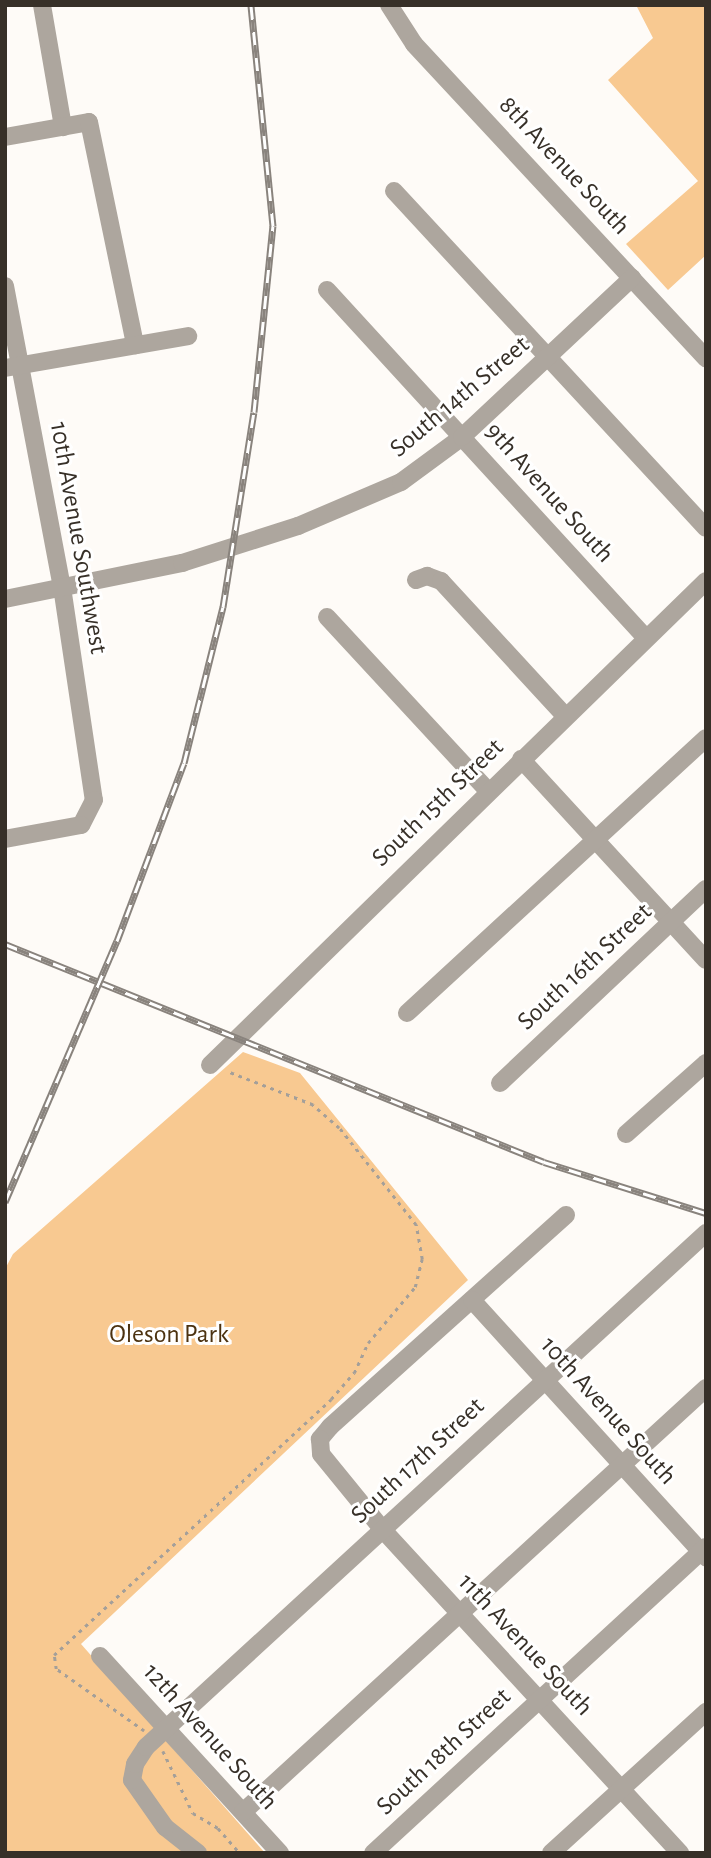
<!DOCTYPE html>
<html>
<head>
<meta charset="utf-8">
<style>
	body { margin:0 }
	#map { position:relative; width:711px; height:1858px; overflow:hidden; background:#fefbf7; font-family:"Alegreya Sans",sans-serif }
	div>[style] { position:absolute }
	.green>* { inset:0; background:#f8c991 }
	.path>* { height:2.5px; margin-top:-1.25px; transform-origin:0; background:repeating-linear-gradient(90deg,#a49f99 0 3.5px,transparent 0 8.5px) }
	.minor>* { height:18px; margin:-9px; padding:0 9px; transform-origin:9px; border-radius:9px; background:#ada69e }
	.rail>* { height:7px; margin-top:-3.5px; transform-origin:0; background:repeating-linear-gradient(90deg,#fff 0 13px,#89837d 0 26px); box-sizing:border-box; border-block:2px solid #89837d }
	span { translate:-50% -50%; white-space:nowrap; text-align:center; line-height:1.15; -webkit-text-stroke:6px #fff; paint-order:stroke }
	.street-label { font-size:26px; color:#373028 }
	.park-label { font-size:26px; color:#4c3210 }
	.frame { position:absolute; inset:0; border:7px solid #373028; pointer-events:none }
</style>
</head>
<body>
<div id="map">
	<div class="green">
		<i style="clip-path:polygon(636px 5px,706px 5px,706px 255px,668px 290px,626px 244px,698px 181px,608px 80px,653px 38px)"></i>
		<i style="clip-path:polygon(243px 1052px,300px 1073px,468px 1280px,81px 1644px,265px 1853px,5px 1853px,5px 1269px,13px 1254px)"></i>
	</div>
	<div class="path">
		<i style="left:144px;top:1731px;width:108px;rotate:-144.8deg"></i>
		<i style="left:56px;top:1669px;width:14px;rotate:-98deg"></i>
		<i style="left:54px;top:1655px;width:377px;rotate:-42.7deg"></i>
		<i style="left:331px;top:1399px;width:35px;rotate:-49deg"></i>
		<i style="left:354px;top:1373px;width:33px;rotate:-65deg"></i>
		<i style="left:368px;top:1343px;width:73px;rotate:-50deg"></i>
		<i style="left:415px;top:1287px;width:29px;rotate:-76deg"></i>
		<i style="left:422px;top:1259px;width:35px;rotate:-100deg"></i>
		<i style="left:416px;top:1225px;width:124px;rotate:-128.4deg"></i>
		<i style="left:339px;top:1128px;width:35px;rotate:-139deg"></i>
		<i style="left:313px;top:1105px;width:93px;rotate:-158.7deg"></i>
		<i style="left:163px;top:1751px;width:69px;rotate:64.2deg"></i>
		<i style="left:193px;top:1813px;width:29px;rotate:31deg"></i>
		<i style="left:218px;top:1828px;width:33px;rotate:49deg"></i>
	</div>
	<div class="minor">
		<i style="left:42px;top:5px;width:124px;rotate:80.2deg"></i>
		<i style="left:389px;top:5px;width:46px;rotate:57.3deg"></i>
		<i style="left:414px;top:44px;width:429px;rotate:47.1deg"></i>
		<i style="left:5px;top:137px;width:85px;rotate:-10.1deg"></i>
		<i style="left:89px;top:122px;width:228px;rotate:78.3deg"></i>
		<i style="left:394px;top:191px;width:459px;rotate:47.2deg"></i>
		<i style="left:5px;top:286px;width:306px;rotate:79.3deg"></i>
		<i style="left:62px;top:587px;width:215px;rotate:81.5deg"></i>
		<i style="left:94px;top:800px;width:28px;rotate:117deg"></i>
		<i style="left:81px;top:825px;width:77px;rotate:169.6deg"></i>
		<i style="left:327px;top:290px;width:472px;rotate:47.5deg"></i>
		<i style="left:5px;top:368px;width:186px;rotate:-9.9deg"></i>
		<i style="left:416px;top:580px;width:12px;rotate:-20deg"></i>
		<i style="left:427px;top:576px;width:15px;rotate:20deg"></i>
		<i style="left:441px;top:581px;width:183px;rotate:47.4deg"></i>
		<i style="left:5px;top:599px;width:181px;rotate:-11.5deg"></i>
		<i style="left:182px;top:563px;width:122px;rotate:-17.7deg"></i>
		<i style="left:298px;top:526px;width:112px;rotate:-23.1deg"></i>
		<i style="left:401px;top:482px;width:76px;rotate:-36.4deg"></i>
		<i style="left:462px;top:437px;width:233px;rotate:-43.1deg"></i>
		<i style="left:327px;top:617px;width:237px;rotate:47.2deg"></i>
		<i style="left:521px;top:759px;width:273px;rotate:47.4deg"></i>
		<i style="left:407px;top:1013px;width:406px;rotate:-42.6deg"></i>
		<i style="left:210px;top:1065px;width:693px;rotate:-44.3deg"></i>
		<i style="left:500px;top:1083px;width:283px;rotate:-43.3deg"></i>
		<i style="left:626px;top:1134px;width:107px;rotate:-41.6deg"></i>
		<i style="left:566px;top:1215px;width:317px;rotate:138.1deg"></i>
		<i style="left:330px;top:1427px;width:16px;rotate:130deg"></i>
		<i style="left:320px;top:1439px;width:15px;rotate:86deg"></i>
		<i style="left:321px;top:1454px;width:98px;rotate:50.8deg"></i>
		<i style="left:383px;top:1530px;width:439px;rotate:47.4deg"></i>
		<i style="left:472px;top:1300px;width:348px;rotate:47.7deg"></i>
		<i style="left:100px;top:1656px;width:267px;rotate:47.6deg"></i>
		<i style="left:243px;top:1812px;width:628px;rotate:-42.48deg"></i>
		<i style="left:198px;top:1853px;width:42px;rotate:-141.8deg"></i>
		<i style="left:165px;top:1827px;width:57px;rotate:-125.1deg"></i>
		<i style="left:132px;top:1780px;width:16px;rotate:-79deg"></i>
		<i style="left:135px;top:1764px;width:20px;rotate:-57deg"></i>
		<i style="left:146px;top:1747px;width:760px;rotate:-42.55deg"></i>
		<i style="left:373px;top:1853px;width:452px;rotate:-42.6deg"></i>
		<i style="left:551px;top:1853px;width:210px;rotate:-42.3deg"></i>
	</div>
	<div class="rail">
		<i style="left:5px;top:944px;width:581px;rotate:22.02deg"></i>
		<i style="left:544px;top:1162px;width:170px;rotate:17.5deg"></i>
		<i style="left:5px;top:1202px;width:284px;rotate:-66.8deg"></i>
		<i style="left:117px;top:941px;width:190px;rotate:-69.4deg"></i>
		<i style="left:184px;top:763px;width:161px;rotate:-76deg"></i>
		<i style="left:223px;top:607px;width:197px;rotate:-81deg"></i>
		<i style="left:254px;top:412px;width:187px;rotate:-84.2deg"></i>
		<i style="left:273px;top:226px;width:222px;rotate:-95.7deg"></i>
	</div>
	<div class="street-label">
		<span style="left:564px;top:166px;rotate:47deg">8th Avenue South</span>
		<span style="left:460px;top:397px;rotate:-40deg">South 14th Street</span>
		<span style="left:549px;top:493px;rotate:48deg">9th Avenue South</span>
		<span style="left:78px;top:538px;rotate:80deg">10th Avenue Southwest</span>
		<span style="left:438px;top:803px;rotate:-44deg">South 15th Street</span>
		<span style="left:585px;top:967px;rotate:-43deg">South 16th Street</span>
		<span style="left:608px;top:1411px;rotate:48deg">10th Avenue South</span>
		<span style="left:418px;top:1461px;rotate:-43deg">South 17th Street</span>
		<span style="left:525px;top:1645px;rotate:47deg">11th Avenue South</span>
		<span style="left:210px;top:1737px;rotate:48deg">12th Avenue South</span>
		<span style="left:444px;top:1752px;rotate:-43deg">South 18th Street</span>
	</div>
	<div class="park-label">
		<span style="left:169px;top:1335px">Oleson Park</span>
	</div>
	<div class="frame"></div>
</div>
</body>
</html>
